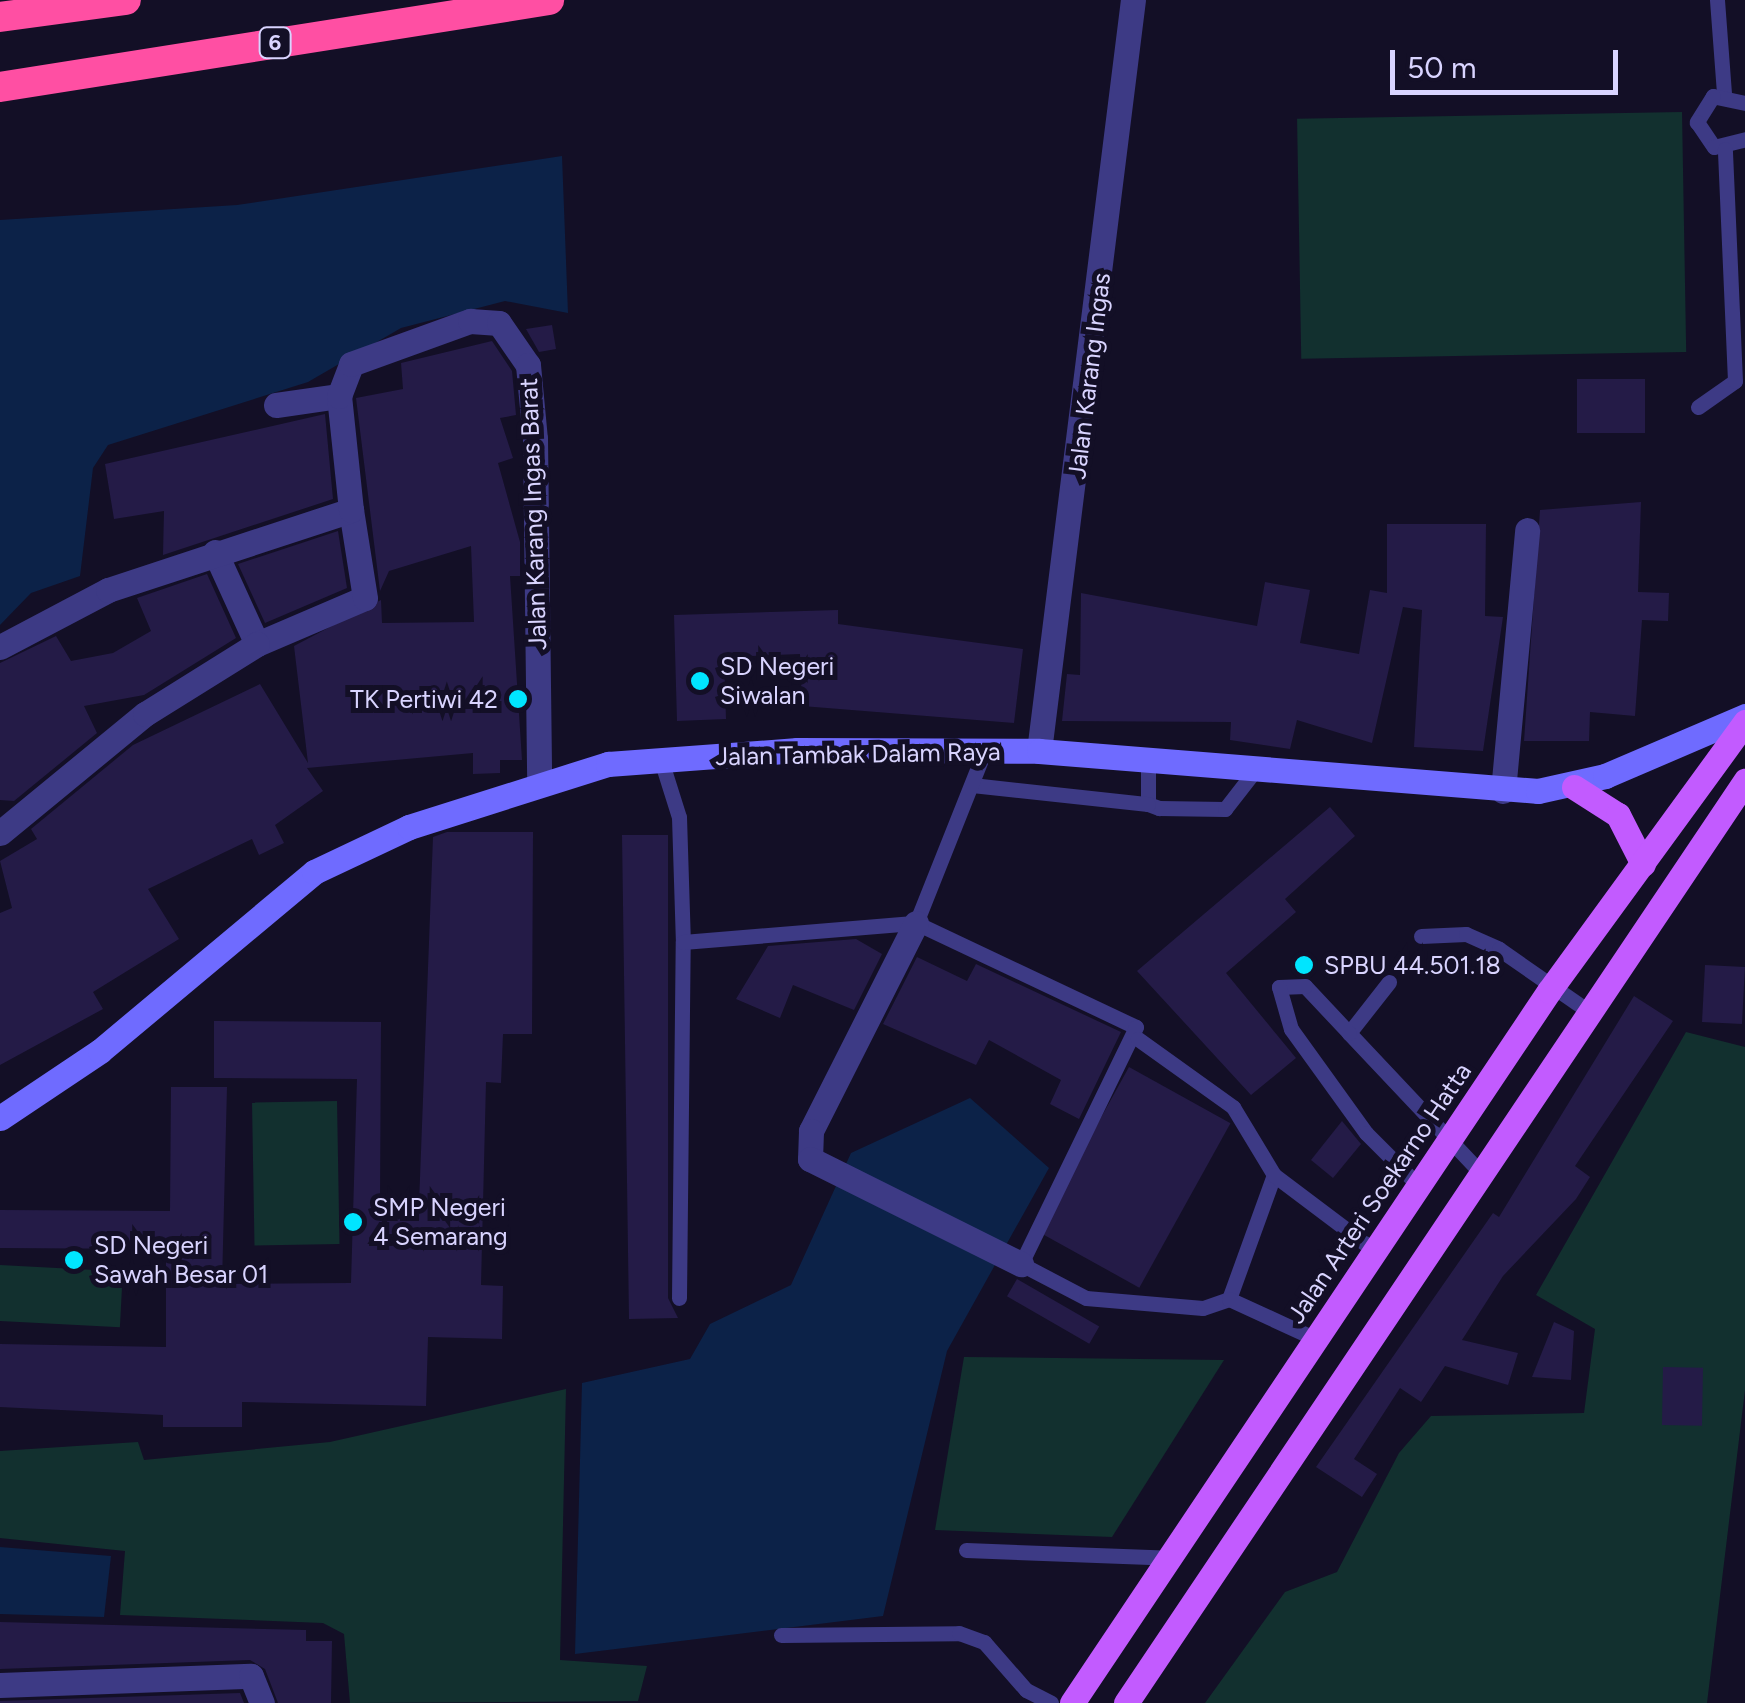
<!DOCTYPE html>
<html>
<head>
<meta charset="utf-8">
<style>
	body { margin:0 }
	#map { position:relative; width:1745px; height:1703px; overflow:hidden; background:#130f26; font-family:Figtree,sans-serif }
	div>[style] { position:absolute }
	.green>* { inset:0; background:#12302f; transform-origin:0 0 }
	.water>* { inset:0; background:#0c2248 }
	.building>* { inset:0; background:#241b47; transform-origin:0 0 }
	.lane>* { height:15px; margin:-7.5px; padding:0 7.5px; transform-origin:7.5px; border-radius:7.5px; background:#3d3a85 }
	.street>* { height:25px; margin:-12.5px; padding:0 12.5px; transform-origin:12.5px; border-radius:12.5px; background:#3d3a85 }
	.secondary>* { height:25px; margin:-12.5px; padding:0 12.5px; transform-origin:12.5px; border-radius:12.5px; background:#6f6bff }
	.primary>* { height:25px; margin:-12.5px; padding:0 12.5px; transform-origin:12.5px; border-radius:12.5px; background:#c25bff }
	.highway>* { height:30px; margin:-15px; padding:0 15px; transform-origin:15px; border-radius:15px; background:#ff4fa3 }
	.dots>* { width:28px; height:28px; translate:-50% -50%; box-sizing:border-box; border:5px solid #130f26; border-radius:50% }
	span { translate:-50% -50%; white-space:nowrap; text-align:center; line-height:1.15; -webkit-text-stroke:10px #130f26; paint-order:stroke }
	.shield-label span { padding:2px 8px; background:#130f26; border:2px solid; border-radius:8px; -webkit-text-stroke-width:0 }
	.shield-label { font-size:22px; color:#d9d4ff; font-weight:700 }
	.street-label { font-size:25px; color:#d9d4ff }
	.poi-label { font-size:25px; color:#d9d4ff }
	.left { translate:0 -50%; text-align:left }
	.right { translate:-100% -50%; text-align:right }
	.scale { position:absolute; left:1390px; top:50px; width:228px; height:45px; box-sizing:border-box; border:5px solid #d9d4ff; border-top:0; padding-left:12px; font-size:30px; line-height:35px; white-space:nowrap; color:#d9d4ff; -webkit-text-stroke:8px #130f26; paint-order:stroke }
</style>
</head>
<body>
<div id="map">
	<div class="green">
		<i style="left:1682px;top:112px;width:240px;height:385px;rotate:89deg"></i>
		<i style="clip-path:polygon(1686px 1032px,1745px 1047px,1745px 1390px,1707px 1703px,1205px 1703px,1285px 1592px,1337px 1572px,1399px 1453px,1431px 1416px,1584px 1413px,1595px 1329px,1536px 1295px)"></i>
		<i style="left:337px;top:1101px;width:143px;height:85px;rotate:89deg"></i>
		<i style="left:0;top:1265px;width:123px;height:56px;rotate:3deg"></i>
		<i style="clip-path:polygon(964px 1357px,1224px 1360px,1112px 1537px,935px 1530px)"></i>
		<i style="clip-path:polygon(566px 1389px,560px 1660px,647px 1666px,638px 1701px,350px 1703px,344px 1634px,323px 1623px,120px 1615px,125px 1551px,0 1538px,0 1451px,138px 1442px,144px 1460px,330px 1442px)"></i>
	</div>
	<div class="water">
		<i style="clip-path:polygon(562px 156px,568px 313px,505px 301px,401px 328px,308px 382px,108px 445px,93px 468px,80px 576px,31px 593px,0 625px,0 220px,237px 205px)"></i>
		<i style="clip-path:polygon(970px 1098px,1049px 1168px,947px 1351px,883px 1616px,575px 1654px,582px 1383px,690px 1359px,710px 1324px,791px 1285px,851px 1153px)"></i>
		<i style="clip-path:polygon(0 1547px,111px 1556px,104px 1617px,0 1614px)"></i>
	</div>
	<div class="building">
		<i style="clip-path:polygon(552px 325px,556px 349px,539px 352px,526px 329px)"></i>
		<i style="clip-path:polygon(492px 341px,512px 371px,516px 415px,500px 418px,513px 458px,498px 463px,520px 542px,520px 576px,510px 576px,522px 760px,500px 760px,500px 773px,473px 774px,473px 753px,307px 768px,323px 791px,275px 825px,284px 843px,259px 855px,252px 839px,148px 889px,179px 939px,93px 992px,103px 1009px,0 1065px,0 913px,12px 908px,0 861px,37px 839px,31px 829px,133px 745px,260px 684px,308px 763px,294px 646px,381px 600px,382px 623px,474px 622px,471px 546px,389px 571px,380px 591px,356px 398px,403px 389px,401px 363px)"></i>
		<i style="left:1577px;top:379px;width:68px;height:54px"></i>
		<i style="clip-path:polygon(325px 414px,333px 499px,163px 555px,164px 511px,114px 519px,105px 464px)"></i>
		<i style="clip-path:polygon(1641px 502px,1638px 592px,1669px 593px,1668px 621px,1642px 620px,1635px 716px,1590px 712px,1589px 741px,1524px 741px,1540px 510px)"></i>
		<i style="clip-path:polygon(1387px 524px,1486px 524px,1485px 616px,1503px 617px,1483px 751px,1414px 747px,1422px 610px,1403px 607px,1372px 743px,1297px 720px,1290px 749px,1230px 740px,1231px 722px,1062px 721px,1067px 674px,1080px 675px,1081px 593px,1257px 626px,1265px 582px,1310px 590px,1300px 643px,1359px 654px,1370px 590px,1387px 593px)"></i>
		<i style="clip-path:polygon(338px 531px,347px 588px,265px 623px,238px 564px)"></i>
		<i style="clip-path:polygon(207px 574px,236px 638px,144px 695px,84px 706px,97px 733px,14px 801px,0 800px,0 663px,56px 636px,71px 661px,113px 653px,151px 631px,137px 598px)"></i>
		<i style="clip-path:polygon(838px 610px,838px 624px,1023px 649px,1014px 723px,802px 706px,800px 654px,724px 657px,726px 719px,677px 721px,674px 615px)"></i>
		<i style="clip-path:polygon(1330px 807px,1355px 836px,1285px 899px,1296px 912px,1226px 973px,1296px 1058px,1251px 1095px,1137px 971px)"></i>
		<i style="clip-path:polygon(447px 832px,533px 832px,532px 1034px,503px 1034px,501px 1083px,486px 1082px,481px 1285px,503px 1286px,502px 1339px,428px 1337px,426px 1406px,242px 1402px,242px 1427px,163px 1427px,163px 1415px,0 1407px,0 1344px,166px 1347px,166px 1249px,0 1248px,0 1210px,170px 1211px,171px 1087px,227px 1087px,222px 1284px,351px 1283px,357px 1079px,214px 1078px,214px 1021px,381px 1022px,380px 1203px,419px 1204px,433px 837px)"></i>
		<i style="clip-path:polygon(622px 835px,668px 835px,668px 1298px,678px 1318px,629px 1319px)"></i>
		<i style="clip-path:polygon(856px 939px,882px 954px,854px 1010px,793px 985px,780px 1018px,736px 999px,768px 946px)"></i>
		<i style="clip-path:polygon(917px 957px,967px 981px,976px 964px,1121px 1032px,1079px 1119px,1050px 1104px,1061px 1080px,989px 1040px,976px 1065px,883px 1024px)"></i>
		<i style="left:1705px;top:965px;width:40px;height:57px;rotate:3deg"></i>
		<i style="clip-path:polygon(1634px 996px,1673px 1021px,1575px 1166px,1590px 1177px,1576px 1199px,1503px 1276px,1462px 1340px,1518px 1353px,1508px 1385px,1445px 1366px,1421px 1402px,1400px 1388px,1354px 1459px,1377px 1474px,1362px 1497px,1316px 1467px,1493px 1213px,1499px 1217px)"></i>
		<i style="left:1129px;top:1067px;width:116px;height:188px;rotate:29deg"></i>
		<i style="clip-path:polygon(1342px 1121px,1361px 1144px,1333px 1178px,1311px 1160px)"></i>
		<i style="left:1017px;top:1279px;width:95px;height:20px;rotate:30deg"></i>
		<i style="clip-path:polygon(1554px 1322px,1574px 1331px,1571px 1380px,1532px 1377px)"></i>
		<i style="left:1663px;top:1367px;width:40px;height:58px;rotate:1deg"></i>
		<i style="clip-path:polygon(0 1622px,306px 1630px,306px 1641px,332px 1641px,331px 1703px,278px 1703px,265px 1669px,250px 1660px,0 1669px)"></i>
		<i style="clip-path:polygon(240px 1693px,244px 1703px,0 1703px,0 1701px)"></i>
	</div>
	<div class="lane">
		<i style="left:1717px;top:0;width:94px;rotate:85.7deg"></i>
		<i style="left:1745px;top:103px;width:33px;rotate:-168deg"></i>
		<i style="left:1713px;top:96px;width:31px;rotate:122deg"></i>
		<i style="left:1697px;top:122px;width:30px;rotate:56deg"></i>
		<i style="left:1714px;top:147px;width:32px;rotate:-14deg"></i>
		<i style="left:1698px;top:407px;width:45px;rotate:-35.1deg"></i>
		<i style="left:1735px;top:381px;width:232px;rotate:-92.5deg"></i>
		<i style="left:661px;top:760px;width:60px;rotate:72.5deg"></i>
		<i style="left:679px;top:817px;width:125px;rotate:88.2deg"></i>
		<i style="left:1148px;top:763px;width:41px;rotate:90deg"></i>
		<i style="left:1148px;top:804px;width:12px;rotate:20deg"></i>
		<i style="left:1159px;top:808px;width:66px;rotate:0.9deg"></i>
		<i style="left:1225px;top:809px;width:46px;rotate:-52.1deg"></i>
		<i style="left:972px;top:785px;width:177px;rotate:6.2deg"></i>
		<i style="left:916px;top:923px;width:243px;rotate:25.3deg"></i>
		<i style="left:1136px;top:1027px;width:263px;rotate:115.9deg"></i>
		<i style="left:1021px;top:1264px;width:73px;rotate:27.6deg"></i>
		<i style="left:1086px;top:1298px;width:117px;rotate:4.9deg"></i>
		<i style="left:1203px;top:1308px;width:28px;rotate:-19deg"></i>
		<i style="left:1229px;top:1299px;width:132px;rotate:-70.1deg"></i>
		<i style="left:1274px;top:1175px;width:79px;rotate:-121.1deg"></i>
		<i style="left:1233px;top:1107px;width:117px;rotate:-144.4deg"></i>
		<i style="left:1421px;top:936px;width:45px;rotate:-2.5deg"></i>
		<i style="left:1466px;top:934px;width:36px;rotate:24deg"></i>
		<i style="left:1499px;top:949px;width:112px;rotate:34.8deg"></i>
		<i style="left:1389px;top:982px;width:65px;rotate:128.1deg"></i>
		<i style="left:1349px;top:1033px;width:194px;rotate:46.7deg"></i>
		<i style="left:1349px;top:1033px;width:64px;rotate:-133.1deg"></i>
		<i style="left:1305px;top:986px;width:26px;rotate:178deg"></i>
		<i style="left:1279px;top:987px;width:44px;rotate:74.1deg"></i>
		<i style="left:1291px;top:1029px;width:128px;rotate:54.2deg"></i>
		<i style="left:1366px;top:1133px;width:76px;rotate:45deg"></i>
		<i style="left:1274px;top:1175px;width:128px;rotate:37deg"></i>
		<i style="left:679px;top:1298px;width:356px;rotate:-89.4deg"></i>
		<i style="left:683px;top:942px;width:234px;rotate:-4.7deg"></i>
		<i style="left:916px;top:923px;width:186px;rotate:-68.3deg"></i>
		<i style="left:1229px;top:1299px;width:98px;rotate:24.7deg"></i>
		<i style="left:966px;top:1550px;width:204px;rotate:2.2deg"></i>
		<i style="left:781px;top:1635px;width:178px;rotate:-0.6deg"></i>
		<i style="left:959px;top:1633px;width:27px;rotate:20deg"></i>
		<i style="left:984px;top:1642px;width:64px;rotate:48.8deg"></i>
		<i style="left:1026px;top:1690px;width:28px;rotate:27deg"></i>
	</div>
	<div class="street">
		<i style="left:276px;top:405px;width:64px;rotate:-8.1deg"></i>
		<i style="left:215px;top:552px;width:101px;rotate:65.5deg"></i>
		<i style="left:257px;top:644px;width:117px;rotate:-23.1deg"></i>
		<i style="left:365px;top:598px;width:89px;rotate:-99deg"></i>
		<i style="left:0;top:647px;width:122px;rotate:-27.8deg"></i>
		<i style="left:108px;top:590px;width:256px;rotate:-18.2deg"></i>
		<i style="left:351px;top:510px;width:115px;rotate:-96deg"></i>
		<i style="left:339px;top:396px;width:34px;rotate:-69deg"></i>
		<i style="left:351px;top:364px;width:127px;rotate:-19.9deg"></i>
		<i style="left:470px;top:321px;width:29px;rotate:4deg"></i>
		<i style="left:499px;top:323px;width:51px;rotate:55.4deg"></i>
		<i style="left:528px;top:365px;width:74px;rotate:84.6deg"></i>
		<i style="left:535px;top:439px;width:344px;rotate:89.3deg"></i>
		<i style="left:1039px;top:751px;width:757px;rotate:-82.87deg"></i>
		<i style="left:1503px;top:791px;width:262px;rotate:-84.7deg"></i>
		<i style="left:0;top:833px;width:188px;rotate:-39.4deg"></i>
		<i style="left:145px;top:714px;width:132px;rotate:-32deg"></i>
		<i style="left:916px;top:923px;width:233px;rotate:116.8deg"></i>
		<i style="left:811px;top:1131px;width:28px;rotate:92deg"></i>
		<i style="left:810px;top:1159px;width:236px;rotate:26.5deg"></i>
		<i style="left:0;top:1685px;width:251px;rotate:-2.1deg"></i>
		<i style="left:251px;top:1676px;width:29px;rotate:68deg"></i>
	</div>
	<div class="secondary">
		<i style="left:0;top:1118px;width:120px;rotate:-33.8deg"></i>
		<i style="left:100px;top:1051px;width:279px;rotate:-39.9deg"></i>
		<i style="left:314px;top:872px;width:105px;rotate:-25.3deg"></i>
		<i style="left:409px;top:827px;width:209px;rotate:-17.6deg"></i>
		<i style="left:608px;top:764px;width:190px;rotate:-4.2deg"></i>
		<i style="left:797px;top:750px;width:242px;rotate:0.2deg"></i>
		<i style="left:1039px;top:751px;width:501px;rotate:4.58deg"></i>
		<i style="left:1538px;top:791px;width:69px;rotate:-12.6deg"></i>
		<i style="left:1605px;top:776px;width:152px;rotate:-23.2deg"></i>
	</div>
	<div class="primary">
		<i style="left:1574px;top:787px;width:52px;rotate:32.5deg"></i>
		<i style="left:1618px;top:815px;width:55px;rotate:63deg"></i>
		<i style="left:1072px;top:1703px;width:857px;rotate:-56.18deg"></i>
		<i style="left:1549px;top:991px;width:333px;rotate:-53.9deg"></i>
		<i style="left:1126px;top:1703px;width:1111px;rotate:-56.12deg"></i>
	</div>
	<div class="highway">
		<i style="left:0;top:17px;width:127px;rotate:-7.7deg"></i>
		<i style="left:0;top:87px;width:556px;rotate:-9deg"></i>
	</div>
	<div class="dots">
		<i style="left:700px;top:681px;background:#00e5ff"></i>
		<i style="left:518px;top:699px;background:#00e5ff"></i>
		<i style="left:1304px;top:965px;background:#00e5ff"></i>
		<i style="left:353px;top:1222px;background:#00e5ff"></i>
		<i style="left:74px;top:1260px;background:#00e5ff"></i>
	</div>
	<div class="shield-label">
		<span style="left:275px;top:43px">6</span>
	</div>
	<div class="street-label">
		<span style="left:1089px;top:376px;rotate:-83deg">Jalan Karang Ingas</span>
		<span style="left:533px;top:514px;rotate:-92deg">Jalan Karang Ingas Barat</span>
		<span style="left:858px;top:754px;rotate:-1deg">Jalan Tambak Dalam Raya</span>
		<span style="left:1379px;top:1193px;rotate:-56deg">Jalan Arteri Soekarno Hatta</span>
	</div>
	<div class="poi-label">
		<span class="left" style="left:720px;top:681px">SD Negeri<br>Siwalan</span>
		<span class="right" style="left:498px;top:699px">TK Pertiwi 42</span>
		<span class="left" style="left:1324px;top:965px">SPBU 44.501.18</span>
		<span class="left" style="left:373px;top:1222px">SMP Negeri<br>4 Semarang</span>
		<span class="left" style="left:94px;top:1260px">SD Negeri<br>Sawah Besar 01</span>
	</div>
	<div class="scale">50 m</div>
</div>
</body>
</html>
